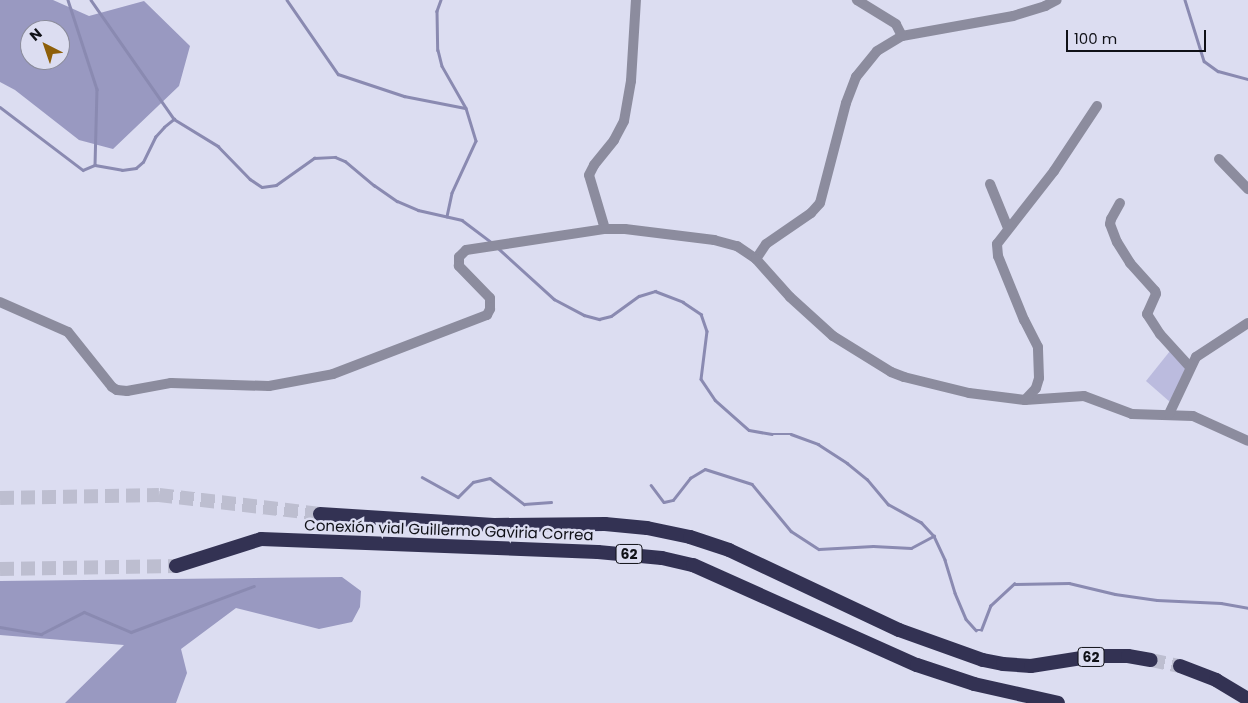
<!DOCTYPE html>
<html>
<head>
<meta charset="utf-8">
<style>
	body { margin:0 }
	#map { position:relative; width:1248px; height:703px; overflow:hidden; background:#dcddf1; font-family:Poppins,sans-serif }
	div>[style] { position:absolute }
	.green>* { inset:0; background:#bbbbde }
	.forest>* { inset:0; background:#9999c1 }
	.stream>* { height:2.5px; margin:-1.25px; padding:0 1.25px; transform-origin:1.25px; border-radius:1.25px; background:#8a8ab1 }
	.highway-tunnel>* { height:14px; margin-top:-7px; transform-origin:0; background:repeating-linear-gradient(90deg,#bdbed0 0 14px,transparent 0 21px) }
	.minor>* { height:10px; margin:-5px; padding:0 5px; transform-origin:5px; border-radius:5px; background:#8c8c9e }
	.highway>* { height:14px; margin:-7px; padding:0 7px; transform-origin:7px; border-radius:7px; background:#333253 }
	span { translate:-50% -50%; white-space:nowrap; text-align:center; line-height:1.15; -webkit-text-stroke:5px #dcddf1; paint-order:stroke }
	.shield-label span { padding:1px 4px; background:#dcddf1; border:1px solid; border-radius:4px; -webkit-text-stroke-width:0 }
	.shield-label { font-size:14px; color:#101117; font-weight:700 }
	.street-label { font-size:15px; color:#101117 }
	.north { position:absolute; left:20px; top:20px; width:50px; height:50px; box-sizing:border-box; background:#dcddf1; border:1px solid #8a8b9a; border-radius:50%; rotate:319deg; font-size:14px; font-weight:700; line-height:20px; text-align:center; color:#101117 }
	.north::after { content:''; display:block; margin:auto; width:18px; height:22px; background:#8e5f09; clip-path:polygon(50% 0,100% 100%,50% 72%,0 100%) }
	.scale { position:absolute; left:1066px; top:30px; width:140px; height:22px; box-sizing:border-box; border:2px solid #101117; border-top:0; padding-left:6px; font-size:15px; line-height:18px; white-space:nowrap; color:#101117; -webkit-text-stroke:4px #dcddf1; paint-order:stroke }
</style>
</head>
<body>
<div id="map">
	<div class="green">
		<i style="clip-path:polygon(1170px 351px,1187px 366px,1170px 402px,1146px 381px)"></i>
	</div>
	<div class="forest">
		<i style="clip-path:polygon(evenodd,0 0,53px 0,89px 16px,144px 1px,190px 46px,179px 86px,113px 149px,79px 140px,15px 90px,0 82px,0 0,30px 30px,60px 30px,60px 60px,30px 60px,30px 30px)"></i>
		<i style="clip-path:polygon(342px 577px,361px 591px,360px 607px,352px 622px,319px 629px,236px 608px,181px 649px,187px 673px,176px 703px,65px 703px,124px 645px,0 635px,0 581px)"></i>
	</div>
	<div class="stream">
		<i style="left:68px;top:0;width:94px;rotate:72deg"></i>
		<i style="left:97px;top:89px;width:76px;rotate:91.5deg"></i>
		<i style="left:91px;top:0;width:145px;rotate:55.1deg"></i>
		<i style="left:287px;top:0;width:90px;rotate:55.4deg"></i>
		<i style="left:338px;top:74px;width:70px;rotate:18.4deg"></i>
		<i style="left:404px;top:96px;width:62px;rotate:11.1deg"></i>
		<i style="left:441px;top:0;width:12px;rotate:110deg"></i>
		<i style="left:437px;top:11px;width:39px;rotate:89deg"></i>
		<i style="left:438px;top:50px;width:16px;rotate:76deg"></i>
		<i style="left:442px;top:66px;width:48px;rotate:60.3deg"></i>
		<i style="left:466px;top:108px;width:34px;rotate:73deg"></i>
		<i style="left:476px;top:141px;width:57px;rotate:114.8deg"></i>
		<i style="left:452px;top:193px;width:24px;rotate:102deg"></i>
		<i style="left:1185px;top:0;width:64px;rotate:72.7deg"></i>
		<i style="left:1204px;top:61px;width:17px;rotate:36deg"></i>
		<i style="left:1218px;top:71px;width:31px;rotate:15deg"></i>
		<i style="left:0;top:107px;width:104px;rotate:37.2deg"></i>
		<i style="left:83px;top:170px;width:13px;rotate:-23deg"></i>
		<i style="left:95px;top:165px;width:27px;rotate:10deg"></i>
		<i style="left:122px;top:170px;width:14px;rotate:-8deg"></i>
		<i style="left:136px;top:168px;width:9px;rotate:-41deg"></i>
		<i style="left:143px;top:162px;width:28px;rotate:-64deg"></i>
		<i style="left:155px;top:137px;width:13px;rotate:-48deg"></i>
		<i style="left:164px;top:127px;width:13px;rotate:-39deg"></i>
		<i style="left:174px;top:119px;width:52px;rotate:31.5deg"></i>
		<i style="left:218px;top:146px;width:46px;rotate:45.9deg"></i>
		<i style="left:250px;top:179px;width:14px;rotate:34deg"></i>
		<i style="left:262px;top:187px;width:14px;rotate:-8deg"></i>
		<i style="left:276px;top:185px;width:47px;rotate:-35.4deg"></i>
		<i style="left:314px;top:158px;width:21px;rotate:-3deg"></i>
		<i style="left:335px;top:157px;width:11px;rotate:22deg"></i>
		<i style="left:345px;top:161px;width:38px;rotate:40deg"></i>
		<i style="left:374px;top:185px;width:28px;rotate:35deg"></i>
		<i style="left:397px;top:201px;width:23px;rotate:23deg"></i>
		<i style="left:418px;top:210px;width:45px;rotate:12.8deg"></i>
		<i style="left:462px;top:220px;width:38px;rotate:37deg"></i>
		<i style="left:498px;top:248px;width:76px;rotate:42.3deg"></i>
		<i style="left:554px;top:299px;width:34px;rotate:28deg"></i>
		<i style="left:584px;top:315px;width:16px;rotate:15deg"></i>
		<i style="left:599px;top:319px;width:12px;rotate:-14deg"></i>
		<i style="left:611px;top:316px;width:34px;rotate:-36deg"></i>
		<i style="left:639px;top:296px;width:17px;rotate:-17deg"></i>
		<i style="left:655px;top:291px;width:30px;rotate:21deg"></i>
		<i style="left:683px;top:302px;width:22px;rotate:34deg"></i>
		<i style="left:701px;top:314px;width:18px;rotate:71deg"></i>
		<i style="left:707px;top:331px;width:48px;rotate:97.1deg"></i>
		<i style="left:701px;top:379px;width:25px;rotate:56deg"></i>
		<i style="left:715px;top:400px;width:45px;rotate:41.4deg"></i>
		<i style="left:749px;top:430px;width:23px;rotate:10deg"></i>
		<i style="left:772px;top:434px;width:19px"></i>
		<i style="left:791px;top:434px;width:29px;rotate:20deg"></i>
		<i style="left:818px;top:444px;width:35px;rotate:33deg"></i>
		<i style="left:847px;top:463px;width:26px;rotate:39deg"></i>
		<i style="left:867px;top:479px;width:33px;rotate:50deg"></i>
		<i style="left:888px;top:504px;width:38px;rotate:29deg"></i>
		<i style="left:921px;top:522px;width:19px;rotate:47deg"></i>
		<i style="left:934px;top:536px;width:26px;rotate:65deg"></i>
		<i style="left:945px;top:560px;width:34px;rotate:73deg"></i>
		<i style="left:955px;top:593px;width:28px;rotate:67deg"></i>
		<i style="left:966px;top:619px;width:15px;rotate:48deg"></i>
		<i style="left:976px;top:630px;width:5px"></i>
		<i style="left:981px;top:630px;width:26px;rotate:-69deg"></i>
		<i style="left:990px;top:606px;width:33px;rotate:-43deg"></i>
		<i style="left:1014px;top:584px;width:55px;rotate:-1deg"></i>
		<i style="left:1069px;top:583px;width:47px;rotate:13.4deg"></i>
		<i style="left:1115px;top:594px;width:42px;rotate:8.1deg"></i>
		<i style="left:1157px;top:600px;width:64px;rotate:2.7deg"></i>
		<i style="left:1221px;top:603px;width:27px;rotate:10deg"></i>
		<i style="left:422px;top:477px;width:41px;rotate:29.1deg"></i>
		<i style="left:458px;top:497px;width:21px;rotate:-45deg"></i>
		<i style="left:473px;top:482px;width:17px;rotate:-13deg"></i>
		<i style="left:490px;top:478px;width:43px;rotate:37.4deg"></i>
		<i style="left:524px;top:504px;width:27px;rotate:-4deg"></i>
		<i style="left:651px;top:485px;width:21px;rotate:53deg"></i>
		<i style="left:664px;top:502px;width:9px;rotate:-13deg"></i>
		<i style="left:673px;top:500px;width:28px;rotate:-52deg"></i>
		<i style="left:690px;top:478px;width:17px;rotate:-31deg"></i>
		<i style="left:705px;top:469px;width:49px;rotate:17.7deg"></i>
		<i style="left:752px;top:484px;width:61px;rotate:50.3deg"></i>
		<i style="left:791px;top:531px;width:33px;rotate:33deg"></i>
		<i style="left:819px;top:549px;width:54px;rotate:-3.2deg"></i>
		<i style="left:873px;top:546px;width:38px;rotate:3deg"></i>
		<i style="left:911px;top:548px;width:26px;rotate:-28deg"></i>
		<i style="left:0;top:627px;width:42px;rotate:9.7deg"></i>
		<i style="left:41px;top:634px;width:48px;rotate:-27.1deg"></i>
		<i style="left:84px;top:612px;width:51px;rotate:23.1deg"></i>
		<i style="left:131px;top:632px;width:131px;rotate:-20.5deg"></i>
	</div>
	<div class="highway-tunnel">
		<i style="left:0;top:498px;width:159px;rotate:-1.1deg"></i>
		<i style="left:159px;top:495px;width:162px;rotate:6.7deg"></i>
		<i style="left:0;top:569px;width:176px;rotate:-1deg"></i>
		<i style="left:1151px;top:660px;width:30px;rotate:12deg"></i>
	</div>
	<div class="minor">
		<i style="left:902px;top:36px;width:113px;rotate:-10.2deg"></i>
		<i style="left:1013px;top:16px;width:34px;rotate:-17deg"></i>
		<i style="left:1045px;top:6px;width:13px;rotate:-27deg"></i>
		<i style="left:1219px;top:159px;width:42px;rotate:46deg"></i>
		<i style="left:990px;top:184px;width:48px;rotate:67.8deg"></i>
		<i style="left:1120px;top:203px;width:18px;rotate:119deg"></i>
		<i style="left:1111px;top:219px;width:5px;rotate:101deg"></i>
		<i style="left:1110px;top:224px;width:19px;rotate:69deg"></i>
		<i style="left:1117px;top:242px;width:25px;rotate:58deg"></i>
		<i style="left:1130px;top:263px;width:38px;rotate:48deg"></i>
		<i style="left:1155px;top:291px;width:3px;rotate:72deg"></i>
		<i style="left:1156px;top:294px;width:22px;rotate:114deg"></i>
		<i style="left:1147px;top:314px;width:24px;rotate:57deg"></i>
		<i style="left:1160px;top:334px;width:45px;rotate:47.7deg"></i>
		<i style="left:605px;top:229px;width:56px;rotate:-106.5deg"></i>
		<i style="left:589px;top:175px;width:11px;rotate:-63deg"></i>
		<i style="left:594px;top:165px;width:32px;rotate:-51deg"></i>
		<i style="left:614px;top:140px;width:21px;rotate:-62deg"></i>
		<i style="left:624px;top:121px;width:41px;rotate:-80.1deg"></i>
		<i style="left:631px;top:81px;width:81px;rotate:-86.5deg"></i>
		<i style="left:756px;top:259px;width:18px;rotate:-56deg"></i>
		<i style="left:766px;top:244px;width:55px;rotate:-34.6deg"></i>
		<i style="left:811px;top:213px;width:13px;rotate:-48deg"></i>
		<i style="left:820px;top:203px;width:103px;rotate:-75.4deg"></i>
		<i style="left:846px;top:103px;width:28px;rotate:-69deg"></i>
		<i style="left:856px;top:77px;width:33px;rotate:-51deg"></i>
		<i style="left:877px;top:51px;width:29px;rotate:-31deg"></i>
		<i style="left:902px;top:36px;width:13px;rotate:-117deg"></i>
		<i style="left:896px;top:24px;width:46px;rotate:-148.4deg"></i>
		<i style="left:0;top:302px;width:74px;rotate:23.8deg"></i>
		<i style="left:68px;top:332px;width:70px;rotate:51.3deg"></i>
		<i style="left:112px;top:387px;width:6px;rotate:31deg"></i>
		<i style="left:117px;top:390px;width:10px;rotate:6deg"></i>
		<i style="left:127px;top:391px;width:45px;rotate:-10.3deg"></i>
		<i style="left:171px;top:383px;width:98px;rotate:1.8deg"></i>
		<i style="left:269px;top:386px;width:65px;rotate:-10.6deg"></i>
		<i style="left:333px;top:374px;width:165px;rotate:-21deg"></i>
		<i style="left:487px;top:315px;width:7px;rotate:-63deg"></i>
		<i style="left:490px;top:309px;width:11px;rotate:-90deg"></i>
		<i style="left:490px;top:298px;width:45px;rotate:-134.1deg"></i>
		<i style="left:459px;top:266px;width:9px;rotate:-90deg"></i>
		<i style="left:459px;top:257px;width:10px;rotate:-45deg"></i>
		<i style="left:466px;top:250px;width:141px;rotate:-8.6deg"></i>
		<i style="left:605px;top:229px;width:20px"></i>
		<i style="left:625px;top:229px;width:90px;rotate:7deg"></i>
		<i style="left:714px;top:240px;width:24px;rotate:15deg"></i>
		<i style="left:737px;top:246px;width:23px;rotate:34deg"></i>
		<i style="left:756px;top:259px;width:51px;rotate:48.2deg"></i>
		<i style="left:790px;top:297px;width:58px;rotate:42.2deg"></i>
		<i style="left:833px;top:336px;width:68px;rotate:31.8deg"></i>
		<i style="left:891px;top:372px;width:14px;rotate:21deg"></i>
		<i style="left:904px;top:377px;width:67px;rotate:13.8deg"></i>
		<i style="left:969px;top:393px;width:56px;rotate:7.1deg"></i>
		<i style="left:1025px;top:400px;width:59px;rotate:-3.9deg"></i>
		<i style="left:1084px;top:396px;width:51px;rotate:20.6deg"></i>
		<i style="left:1132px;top:414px;width:61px;rotate:1.9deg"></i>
		<i style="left:1193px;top:416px;width:60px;rotate:24.4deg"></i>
		<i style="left:1025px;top:400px;width:16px;rotate:-47deg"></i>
		<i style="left:1036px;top:388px;width:10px;rotate:-73deg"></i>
		<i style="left:1039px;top:378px;width:31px;rotate:-92deg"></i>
		<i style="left:1038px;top:347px;width:30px;rotate:-117deg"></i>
		<i style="left:1024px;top:320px;width:69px;rotate:-112.1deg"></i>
		<i style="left:998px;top:256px;width:12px;rotate:-95deg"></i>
		<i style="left:997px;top:244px;width:93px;rotate:-52deg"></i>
		<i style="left:1054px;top:171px;width:78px;rotate:-56.5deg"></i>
		<i style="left:1169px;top:414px;width:63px;rotate:-64.7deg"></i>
		<i style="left:1196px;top:357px;width:62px;rotate:-33.2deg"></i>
	</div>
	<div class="highway">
		<i style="left:320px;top:514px;width:174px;rotate:3.6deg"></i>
		<i style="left:494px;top:525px;width:111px;rotate:-0.5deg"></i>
		<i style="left:605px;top:524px;width:42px;rotate:5.4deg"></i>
		<i style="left:647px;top:528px;width:44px;rotate:11.8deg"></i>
		<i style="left:690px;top:537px;width:41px;rotate:18.4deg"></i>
		<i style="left:729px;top:550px;width:188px;rotate:25.2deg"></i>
		<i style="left:899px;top:630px;width:89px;rotate:19.7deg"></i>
		<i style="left:983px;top:660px;width:20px;rotate:11deg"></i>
		<i style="left:1003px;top:664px;width:28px;rotate:4deg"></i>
		<i style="left:1031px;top:666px;width:64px;rotate:-9deg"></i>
		<i style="left:1094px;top:656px;width:34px"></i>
		<i style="left:1128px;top:656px;width:23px;rotate:10deg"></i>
		<i style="left:176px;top:566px;width:89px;rotate:-17.6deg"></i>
		<i style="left:261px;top:539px;width:337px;rotate:2.2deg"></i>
		<i style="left:598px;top:552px;width:64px;rotate:5.4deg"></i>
		<i style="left:662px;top:558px;width:32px;rotate:13deg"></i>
		<i style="left:693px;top:565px;width:245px;rotate:24.1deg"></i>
		<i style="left:917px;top:665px;width:60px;rotate:18.4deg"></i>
		<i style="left:974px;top:684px;width:86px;rotate:12.7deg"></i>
		<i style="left:1180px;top:666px;width:39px;rotate:21deg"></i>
		<i style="left:1216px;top:680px;width:37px;rotate:31deg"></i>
	</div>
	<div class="shield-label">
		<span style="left:629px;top:554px">62</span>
		<span style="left:1091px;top:657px">62</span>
	</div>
	<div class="street-label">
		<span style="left:449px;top:530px;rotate:2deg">Conexión vial Guillermo Gaviria Correa</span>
	</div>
	<div class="north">N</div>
	<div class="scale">100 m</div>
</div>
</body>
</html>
